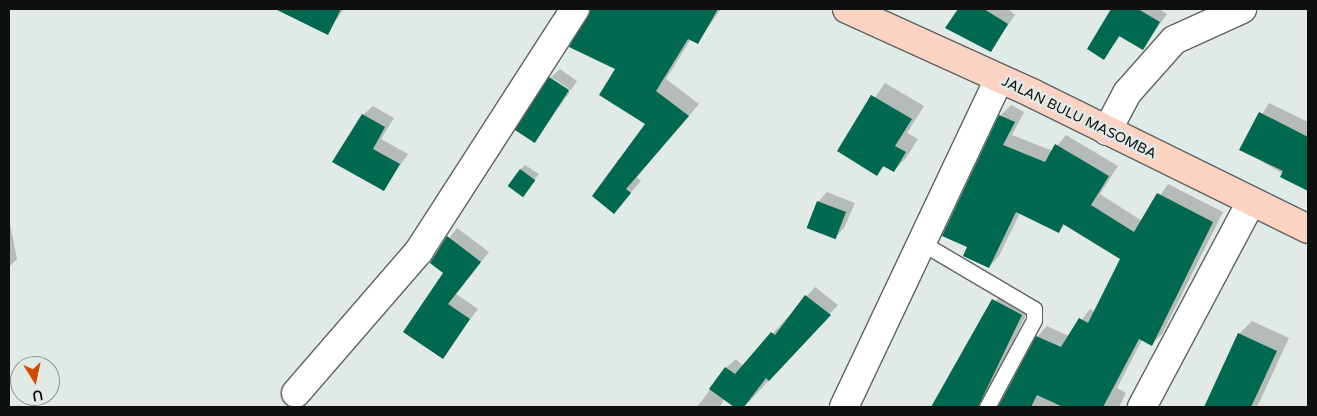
<!DOCTYPE html>
<html>
<head>
<meta charset="utf-8">
<style>
	body { margin:0 }
	#map { position:relative; width:1317px; height:416px; overflow:hidden; background:#e2eae7; font-family:"Varela Round",sans-serif }
	div>[style] { position:absolute }
	.shadow>* { inset:0; background:#0003 }
	.building>* { inset:0; background:#026951; transform-origin:0 0 }
	.roads { filter:drop-shadow(1px 0 #5d6461) drop-shadow(-1px 0 #5d6461) drop-shadow(0 1px #5d6461) drop-shadow(0 -1px #5d6461) }
	.lane>* { height:15px; margin:-7.5px; padding:0 7.5px; transform-origin:7.5px; border-radius:7.5px; background:#fff }
	.street>* { height:28px; margin:-14px; padding:0 14px; transform-origin:14px; border-radius:14px; background:#fff }
	.secondary>* { height:28px; margin:-14px; padding:0 14px; transform-origin:14px; border-radius:14px; background:#fad3c3 }
	span { translate:-50% -50%; white-space:nowrap; text-align:center; line-height:1.15; -webkit-text-stroke:5px #e2eae7; paint-order:stroke }
	.street-label { font-size:14px; color:#0d100f }
	.frame { position:absolute; inset:0; border:10px solid #0d100f; pointer-events:none }
	.north { position:absolute; left:10px; top:356px; width:50px; height:50px; box-sizing:border-box; background:#e2eae7; border:1px solid #8d9391; border-radius:50%; rotate:170deg; font-size:14px; font-weight:700; line-height:20px; text-align:center; color:#0d100f }
	.north::after { content:''; display:block; margin:auto; width:18px; height:22px; background:#cf4b00; clip-path:polygon(50% 0,100% 100%,50% 72%,0 100%) }
</style>
</head>
<body>
<div id="map">
	<div class="shadow">
		<i style="clip-path:polygon(295px 9px,344px 9px,327px 33px)"></i>
		<i style="clip-path:polygon(589px 9px,721px 9px,697px 43px,691px 39px,666px 79px,699px 104px,637px 177px,641px 181px,614px 212px,647px 123px)"></i>
		<i style="clip-path:polygon(959px 9px,1008px 9px,1015px 15px,991px 50px,947px 28px)"></i>
		<i style="clip-path:polygon(1115px 9px,1159px 9px,1167px 14px,1143px 48px,1121px 35px,1104px 58px,1088px 49px)"></i>
		<i style="clip-path:polygon(560px 69px,577px 81px,571px 90px,551px 77px)"></i>
		<i style="clip-path:polygon(551px 78px,570px 92px,534px 141px,517px 130px)"></i>
		<i style="clip-path:polygon(885px 83px,924px 106px,907px 133px,918px 139px,906px 158px,893px 171px,885px 166px,877px 174px,838px 151px)"></i>
		<i style="clip-path:polygon(1269px 103px,1308px 122px,1308px 189px,1241px 149px)"></i>
		<i style="clip-path:polygon(1011px 105px,1024px 112px,1012px 135px,1053px 151px,1066px 135px,1118px 166px,1100px 194px,1142px 221px,1168px 184px,1223px 212px,1162px 334px,1152px 344px,1142px 340px,1117px 388px,1126px 393px,1119px 407px,946px 407px,936px 401px,1003px 290px,1031px 305px,988px 392px,989px 402px,998px 407px,1037px 337px,1047px 326px,1069px 336px,1090px 309px,1095px 312px,1121px 259px,1066px 224px,1059px 231px,1020px 213px,999px 256px,989px 267px,969px 247px,944px 235px,1001px 115px)"></i>
		<i style="clip-path:polygon(373px 106px,394px 118px,381px 139px,408px 154px,383px 190px,363px 115px)"></i>
		<i style="clip-path:polygon(525px 165px,539px 174px,523px 195px,521px 169px)"></i>
		<i style="clip-path:polygon(827px 192px,855px 203px,844px 228px,835px 238px,818px 202px)"></i>
		<i style="clip-path:polygon(9px 219px,17px 259px,9px 267px)"></i>
		<i style="clip-path:polygon(457px 228px,489px 252px,456px 294px,478px 309px,442px 357px,444px 272px,431px 262px)"></i>
		<i style="clip-path:polygon(815px 287px,838px 305px,749px 402px,736px 407px,724px 399px,720px 407px,697px 407px,727px 367px,736px 359px,743px 366px)"></i>
		<i style="clip-path:polygon(1252px 321px,1289px 338px,1257px 407px,1205px 407px,1239px 334px)"></i>
	</div>
	<div class="building">
		<i style="clip-path:polygon(275px 9px,341px 9px,328px 35px)"></i>
		<i style="clip-path:polygon(590px 9px,718px 9px,698px 44px,688px 39px,656px 91px,689px 116px,626px 189px,631px 193px,614px 214px,592px 196px,645px 124px,599px 95px,615px 69px,569px 47px)"></i>
		<i style="clip-path:polygon(958px 9px,984px 9px,1008px 24px,991px 52px,945px 28px)"></i>
		<i style="clip-path:polygon(1111px 9px,1138px 9px,1160px 22px,1143px 50px,1119px 36px,1104px 60px,1087px 49px)"></i>
		<i style="left:549px;top:77px;width:24px;height:63px;rotate:33deg"></i>
		<i style="clip-path:polygon(871px 95px,912px 119px,895px 146px,906px 152px,894px 172px,883px 166px,877px 176px,837px 151px)"></i>
		<i style="clip-path:polygon(1259px 112px,1308px 137px,1308px 191px,1280px 177px,1283px 171px,1239px 150px)"></i>
		<i style="clip-path:polygon(362px 114px,385px 127px,373px 149px,400px 164px,384px 191px,332px 162px)"></i>
		<i style="clip-path:polygon(999px 115px,1015px 122px,1003px 145px,1045px 162px,1055px 144px,1109px 176px,1091px 205px,1134px 232px,1157px 193px,1213px 222px,1152px 346px,1139px 339px,1103px 407px,1063px 407px,1037px 395px,1031px 407px,998px 407px,1036px 336px,1061px 347px,1079px 318px,1088px 323px,1120px 259px,1063px 224px,1059px 233px,1016px 212px,989px 268px,963px 256px,967px 247px,942px 236px)"></i>
		<i style="left:520px;top:169px;width:19px;height:21px;rotate:36deg"></i>
		<i style="left:817px;top:201px;width:31px;height:29px;rotate:21deg"></i>
		<i style="clip-path:polygon(447px 236px,481px 262px,448px 304px,470px 319px,443px 359px,403px 332px,443px 273px,430px 263px)"></i>
		<i style="clip-path:polygon(805px 295px,831px 315px,769px 381px,766px 378px,744px 407px,734px 407px,709px 389px,725px 367px,735px 374px,771px 332px,775px 335px)"></i>
		<i style="clip-path:polygon(992px 299px,1022px 315px,978px 407px,931px 407px)"></i>
		<i style="clip-path:polygon(1238px 333px,1277px 351px,1251px 407px,1204px 407px)"></i>
	</div>
	<div class="roads">
		<div class="lane">
			<i style="left:922px;top:243px;width:130px;rotate:30.5deg"></i>
			<i style="left:1034px;top:309px;width:11px;rotate:90deg"></i>
			<i style="left:1034px;top:320px;width:99px;rotate:118.4deg"></i>
		</div>
		<div class="street">
			<i style="left:1107px;top:131px;width:43px;rotate:-62.2deg"></i>
			<i style="left:1127px;top:93px;width:71px;rotate:-48.4deg"></i>
			<i style="left:1174px;top:40px;width:75px;rotate:-24.5deg"></i>
			<i style="left:296px;top:393px;width:188px;rotate:-49.1deg"></i>
			<i style="left:419px;top:251px;width:288px;rotate:-57.2deg"></i>
			<i style="left:844px;top:407px;width:363px;rotate:-64.7deg"></i>
			<i style="left:1142px;top:407px;width:232px;rotate:-62deg"></i>
		</div>
		<div class="secondary">
			<i style="left:847px;top:9px;width:205px;rotate:24.4deg"></i>
			<i style="left:1034px;top:94px;width:305px;rotate:26.2deg"></i>
		</div>
	</div>
	<div class="street-label">
		<span style="left:1079px;top:118px;rotate:26deg">JALAN BULU MASOMBA</span>
	</div>
	<div class="frame"></div>
	<div class="north">U</div>
</div>
</body>
</html>
